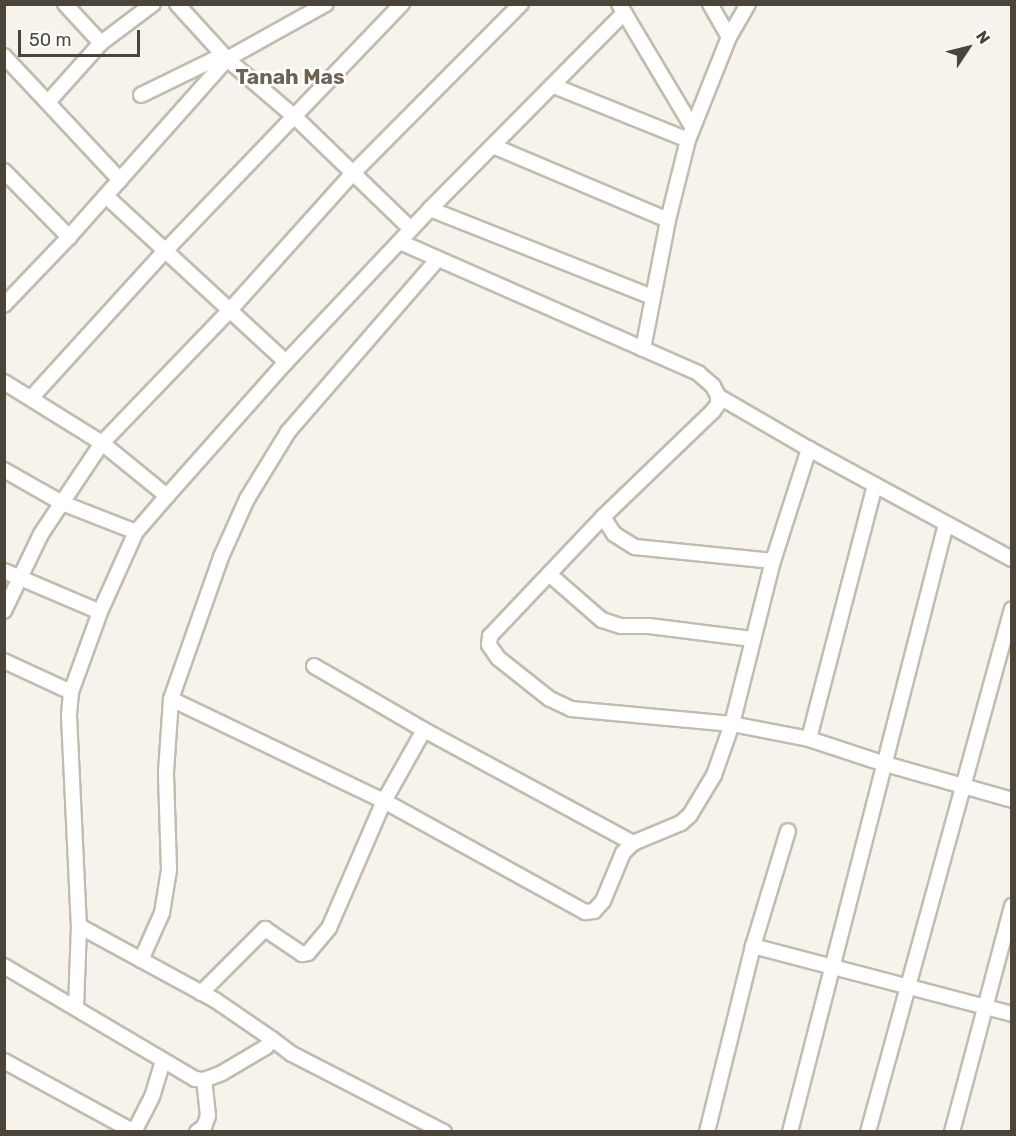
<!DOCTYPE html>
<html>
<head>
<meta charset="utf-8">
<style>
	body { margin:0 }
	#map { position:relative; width:1016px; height:1136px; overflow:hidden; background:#f6f3ec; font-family:Rubik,sans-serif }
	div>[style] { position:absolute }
	.roads { filter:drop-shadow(2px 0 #c2bbae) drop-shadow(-2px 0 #c2bbae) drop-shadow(0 2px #c2bbae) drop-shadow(0 -2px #c2bbae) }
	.minor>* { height:14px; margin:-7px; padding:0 7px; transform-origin:7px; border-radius:7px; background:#fff }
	span { translate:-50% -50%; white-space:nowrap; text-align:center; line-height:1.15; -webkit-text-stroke:5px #fff; paint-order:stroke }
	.quarter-label { font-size:21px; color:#6e6250; font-weight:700 }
	.frame { position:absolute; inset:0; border:6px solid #4b4439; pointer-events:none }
	.north { position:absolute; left:938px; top:18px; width:60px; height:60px; -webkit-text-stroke:4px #fff; paint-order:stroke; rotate:55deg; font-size:16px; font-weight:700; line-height:24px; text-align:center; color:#4b4439 }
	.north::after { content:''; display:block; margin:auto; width:21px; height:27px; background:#4b4439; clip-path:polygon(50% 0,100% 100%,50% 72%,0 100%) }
	.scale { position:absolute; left:18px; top:30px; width:122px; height:27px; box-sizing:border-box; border:3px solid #4b4439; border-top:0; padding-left:8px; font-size:18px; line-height:21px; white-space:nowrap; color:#4b4439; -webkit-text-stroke:4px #fff; paint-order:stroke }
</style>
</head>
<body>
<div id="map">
	<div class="roads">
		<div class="minor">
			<i style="left:65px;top:4px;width:53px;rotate:47.3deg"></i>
			<i style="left:177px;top:4px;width:74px;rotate:47.7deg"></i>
			<i style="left:227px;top:59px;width:89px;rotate:40.5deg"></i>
			<i style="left:295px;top:117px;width:161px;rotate:44deg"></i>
			<i style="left:619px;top:4px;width:144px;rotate:59.2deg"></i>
			<i style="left:710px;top:4px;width:38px;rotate:60deg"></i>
			<i style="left:4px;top:56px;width:170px;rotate:46.9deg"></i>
			<i style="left:554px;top:86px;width:144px;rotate:21.9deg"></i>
			<i style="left:141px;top:95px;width:91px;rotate:-26deg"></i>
			<i style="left:49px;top:101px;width:78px;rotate:-48.1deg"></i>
			<i style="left:101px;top:43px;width:65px;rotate:-36.9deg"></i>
			<i style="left:493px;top:146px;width:190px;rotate:22.9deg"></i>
			<i style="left:4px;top:171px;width:93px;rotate:45.4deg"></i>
			<i style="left:106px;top:196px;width:245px;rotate:42.7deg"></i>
			<i style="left:430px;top:209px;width:239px;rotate:21.6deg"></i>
			<i style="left:400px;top:242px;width:326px;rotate:23.7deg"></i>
			<i style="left:698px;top:373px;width:20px;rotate:41deg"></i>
			<i style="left:713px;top:386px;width:11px;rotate:63deg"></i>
			<i style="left:718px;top:396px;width:8px;rotate:90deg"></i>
			<i style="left:718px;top:404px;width:9px;rotate:126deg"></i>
			<i style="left:713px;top:411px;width:153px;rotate:136.1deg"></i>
			<i style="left:603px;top:517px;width:164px;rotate:133.5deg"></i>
			<i style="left:490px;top:636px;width:9px;rotate:96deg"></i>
			<i style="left:489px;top:645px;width:16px;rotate:55deg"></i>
			<i style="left:498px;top:658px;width:66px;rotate:38.3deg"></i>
			<i style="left:550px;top:699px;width:23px;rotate:25deg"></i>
			<i style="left:571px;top:709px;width:162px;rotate:5.3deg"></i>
			<i style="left:732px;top:724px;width:78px;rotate:11deg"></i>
			<i style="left:809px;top:739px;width:80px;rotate:18.2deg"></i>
			<i style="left:885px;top:764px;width:132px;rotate:15.8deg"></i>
			<i style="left:4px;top:305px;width:94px;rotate:-46.3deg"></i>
			<i style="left:69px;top:237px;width:238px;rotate:-48.4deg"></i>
			<i style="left:227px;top:59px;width:113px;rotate:-29.1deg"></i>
			<i style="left:643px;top:349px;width:131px;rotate:-79deg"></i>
			<i style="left:668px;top:220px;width:82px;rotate:-76deg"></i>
			<i style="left:688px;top:140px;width:111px;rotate:-68.3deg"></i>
			<i style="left:729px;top:37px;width:38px;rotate:-60deg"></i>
			<i style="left:4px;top:382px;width:115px;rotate:31.9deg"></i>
			<i style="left:102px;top:443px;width:84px;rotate:39.2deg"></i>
			<i style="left:167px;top:496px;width:179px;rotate:-48.4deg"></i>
			<i style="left:286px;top:362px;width:210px;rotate:-46.7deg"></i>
			<i style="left:430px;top:209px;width:276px;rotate:-45.3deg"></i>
			<i style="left:32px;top:397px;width:196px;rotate:-47.7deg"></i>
			<i style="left:164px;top:252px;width:344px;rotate:-46.2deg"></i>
			<i style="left:809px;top:449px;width:75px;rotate:28.6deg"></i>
			<i style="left:875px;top:485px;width:262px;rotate:104.6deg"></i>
			<i style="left:4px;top:470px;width:67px;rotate:29.6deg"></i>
			<i style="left:62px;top:503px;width:79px;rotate:21.4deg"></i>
			<i style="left:875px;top:485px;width:156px;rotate:28.4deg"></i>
			<i style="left:603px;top:517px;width:20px;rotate:57deg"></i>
			<i style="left:614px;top:534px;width:25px;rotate:32deg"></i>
			<i style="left:635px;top:547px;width:139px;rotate:5.8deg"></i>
			<i style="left:4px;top:571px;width:104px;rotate:23.1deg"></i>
			<i style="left:100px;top:612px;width:85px;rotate:109.9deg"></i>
			<i style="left:71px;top:692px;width:24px;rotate:95deg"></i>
			<i style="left:69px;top:716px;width:210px;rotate:87.3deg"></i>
			<i style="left:79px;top:926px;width:81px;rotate:92.1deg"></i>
			<i style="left:549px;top:574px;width:70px;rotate:41deg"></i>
			<i style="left:602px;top:620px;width:20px;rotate:18deg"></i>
			<i style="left:621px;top:626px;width:28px"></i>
			<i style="left:649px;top:626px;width:104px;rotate:7.2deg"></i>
			<i style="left:4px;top:611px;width:85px;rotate:-64.3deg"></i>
			<i style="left:41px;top:534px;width:110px;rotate:-56.2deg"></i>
			<i style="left:102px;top:443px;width:185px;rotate:-46.1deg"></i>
			<i style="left:230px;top:310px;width:186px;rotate:-48.1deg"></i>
			<i style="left:354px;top:172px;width:237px;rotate:-45.2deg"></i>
			<i style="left:100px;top:612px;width:88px;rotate:-65.8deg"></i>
			<i style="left:136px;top:532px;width:48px;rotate:-49.3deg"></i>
			<i style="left:4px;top:661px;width:74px;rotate:24.8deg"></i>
			<i style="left:314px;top:666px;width:127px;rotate:30.2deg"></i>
			<i style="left:171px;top:699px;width:236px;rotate:25.6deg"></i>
			<i style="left:384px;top:801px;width:230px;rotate:28.9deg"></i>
			<i style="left:585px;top:912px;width:9px;rotate:-6deg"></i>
			<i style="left:594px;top:911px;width:13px;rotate:-48deg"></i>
			<i style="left:603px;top:901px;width:52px;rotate:-67.4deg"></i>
			<i style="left:623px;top:853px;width:14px;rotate:-45deg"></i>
			<i style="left:633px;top:843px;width:52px;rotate:-22.6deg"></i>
			<i style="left:681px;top:823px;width:12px;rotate:-42deg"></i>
			<i style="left:690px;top:815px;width:47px;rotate:-59deg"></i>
			<i style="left:714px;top:775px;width:54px;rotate:-70.6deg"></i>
			<i style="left:732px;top:724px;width:168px;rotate:-75.9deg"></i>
			<i style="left:773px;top:561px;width:118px;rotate:-72.2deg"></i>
			<i style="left:809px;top:449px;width:105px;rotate:-149.8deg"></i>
			<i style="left:79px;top:926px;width:155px;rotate:28.6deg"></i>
			<i style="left:215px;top:1000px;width:69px;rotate:34.4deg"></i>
			<i style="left:753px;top:946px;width:268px;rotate:14.7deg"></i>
			<i style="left:141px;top:960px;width:51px;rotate:-65.9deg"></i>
			<i style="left:162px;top:913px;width:44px;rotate:-80.8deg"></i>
			<i style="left:169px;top:870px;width:98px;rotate:-91.8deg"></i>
			<i style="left:166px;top:772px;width:73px;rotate:-86.1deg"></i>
			<i style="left:171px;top:699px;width:151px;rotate:-70.6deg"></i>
			<i style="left:221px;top:557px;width:64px;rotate:-65.9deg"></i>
			<i style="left:247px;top:499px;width:79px;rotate:-58.5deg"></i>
			<i style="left:288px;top:432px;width:228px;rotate:-49.1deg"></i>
			<i style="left:4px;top:966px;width:222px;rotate:30.6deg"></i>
			<i style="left:195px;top:1079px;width:9px;rotate:6deg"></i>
			<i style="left:204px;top:1080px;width:19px;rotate:-21deg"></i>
			<i style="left:222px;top:1073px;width:51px;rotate:-30.6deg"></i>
			<i style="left:266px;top:1047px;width:10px;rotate:-53deg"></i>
			<i style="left:272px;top:1039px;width:25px;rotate:37deg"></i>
			<i style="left:292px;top:1054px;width:171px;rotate:27.2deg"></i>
			<i style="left:201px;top:993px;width:91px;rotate:-45deg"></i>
			<i style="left:265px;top:929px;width:45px;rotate:34deg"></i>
			<i style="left:302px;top:954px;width:6px;rotate:-9deg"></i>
			<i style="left:308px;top:953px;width:33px;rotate:-50deg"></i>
			<i style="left:329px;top:928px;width:138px;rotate:-66.6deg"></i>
			<i style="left:384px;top:801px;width:81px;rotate:-60.6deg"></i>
			<i style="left:424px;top:730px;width:238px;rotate:28.4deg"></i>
			<i style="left:4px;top:1061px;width:148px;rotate:28.6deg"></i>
			<i style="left:134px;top:1132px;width:39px;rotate:-63deg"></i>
			<i style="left:152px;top:1097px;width:38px;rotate:-73deg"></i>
			<i style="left:197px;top:1132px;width:9px;rotate:-36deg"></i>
			<i style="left:204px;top:1127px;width:12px;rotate:-70deg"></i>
			<i style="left:208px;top:1116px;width:36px;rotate:-96deg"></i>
			<i style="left:707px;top:1132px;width:192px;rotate:-76.1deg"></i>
			<i style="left:753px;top:946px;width:120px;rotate:-73.1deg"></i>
			<i style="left:790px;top:1132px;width:628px;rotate:-75.61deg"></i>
			<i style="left:868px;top:1132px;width:542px;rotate:-74.61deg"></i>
			<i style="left:952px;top:1132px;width:234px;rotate:-75.1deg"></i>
		</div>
	</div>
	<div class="quarter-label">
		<span style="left:290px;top:77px">Tanah Mas</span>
	</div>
	<div class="frame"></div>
	<div class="north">N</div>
	<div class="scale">50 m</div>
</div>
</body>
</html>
